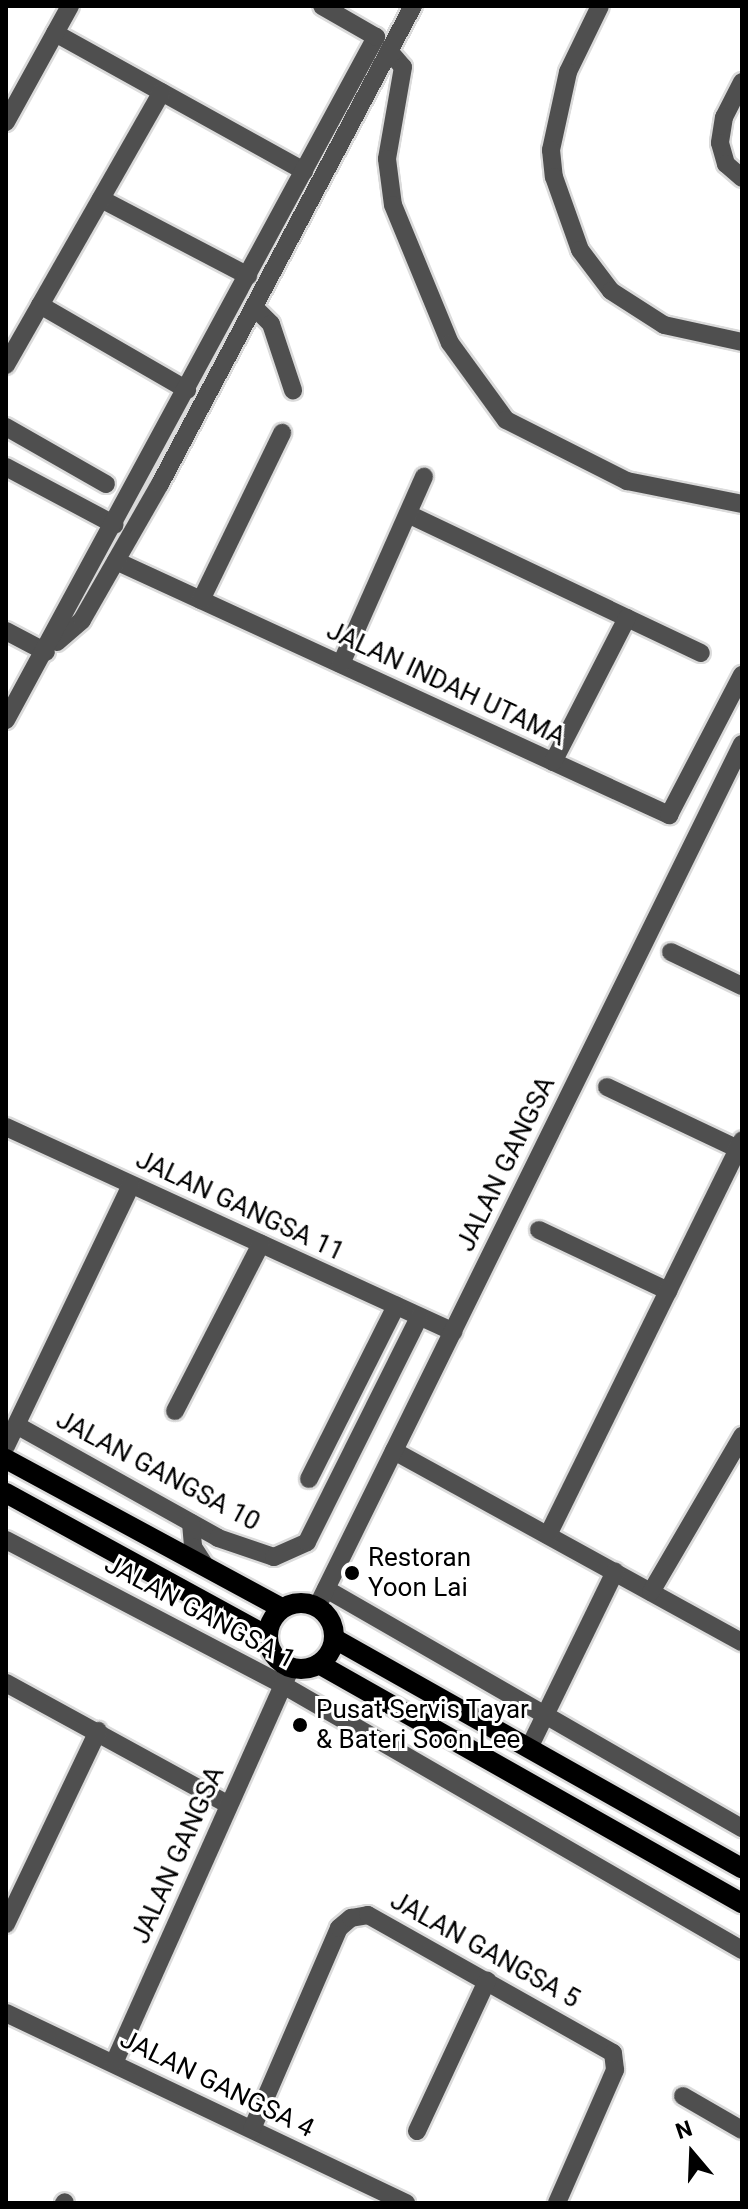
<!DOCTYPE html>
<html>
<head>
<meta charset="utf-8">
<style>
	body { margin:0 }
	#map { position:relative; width:748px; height:2209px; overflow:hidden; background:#fff; font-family:Roboto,sans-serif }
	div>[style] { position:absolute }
	.roads { filter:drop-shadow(2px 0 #dbdbdb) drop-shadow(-2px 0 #dbdbdb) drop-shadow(0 2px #dbdbdb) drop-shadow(0 -2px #dbdbdb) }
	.minor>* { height:18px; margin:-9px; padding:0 9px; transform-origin:9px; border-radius:9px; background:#4f4f4f }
	.major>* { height:20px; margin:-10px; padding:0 10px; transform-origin:10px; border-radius:10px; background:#000 }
	.major>.ring { margin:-10px; padding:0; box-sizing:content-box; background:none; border:20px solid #000; border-radius:50% }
	.dots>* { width:22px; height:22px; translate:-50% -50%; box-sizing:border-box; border:4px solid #fff; border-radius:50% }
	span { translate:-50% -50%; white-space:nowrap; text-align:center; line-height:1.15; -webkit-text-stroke:6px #fff; paint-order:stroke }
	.street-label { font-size:26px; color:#000 }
	.poi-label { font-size:26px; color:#000 }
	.left { translate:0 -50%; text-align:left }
	.frame { position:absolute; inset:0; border:8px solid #000; pointer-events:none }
	.north { position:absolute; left:652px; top:2113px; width:80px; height:80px; -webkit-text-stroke:6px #fff; paint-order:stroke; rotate:341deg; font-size:22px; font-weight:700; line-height:32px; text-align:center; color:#000 }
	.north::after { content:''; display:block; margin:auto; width:28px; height:36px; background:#000; clip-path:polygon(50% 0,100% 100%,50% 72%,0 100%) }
</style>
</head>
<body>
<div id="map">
	<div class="roads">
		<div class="minor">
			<i style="left:600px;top:6px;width:73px;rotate:115.9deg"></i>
			<i style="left:568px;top:72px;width:80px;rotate:102.3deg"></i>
			<i style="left:551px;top:150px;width:27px;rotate:84deg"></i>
			<i style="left:554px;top:177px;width:77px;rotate:70.4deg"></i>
			<i style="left:580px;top:250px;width:51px;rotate:52.9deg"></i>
			<i style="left:611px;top:291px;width:63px;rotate:32.7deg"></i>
			<i style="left:664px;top:325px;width:80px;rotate:12.3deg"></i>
			<i style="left:55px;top:33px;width:285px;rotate:29deg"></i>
			<i style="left:389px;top:51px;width:21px;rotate:49deg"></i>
			<i style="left:403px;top:67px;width:93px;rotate:99.9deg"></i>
			<i style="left:387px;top:159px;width:46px;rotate:82.6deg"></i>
			<i style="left:393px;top:205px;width:149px;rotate:67.6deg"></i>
			<i style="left:450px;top:343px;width:95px;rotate:54deg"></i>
			<i style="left:506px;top:420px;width:136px;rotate:26.8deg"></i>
			<i style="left:627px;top:481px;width:117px;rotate:11.3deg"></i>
			<i style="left:742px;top:82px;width:39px;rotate:117deg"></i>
			<i style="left:724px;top:117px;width:26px;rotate:99deg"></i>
			<i style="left:720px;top:143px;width:22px;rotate:74deg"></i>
			<i style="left:726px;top:164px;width:21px;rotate:41deg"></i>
			<i style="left:6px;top:122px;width:132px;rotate:-61.1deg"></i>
			<i style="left:101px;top:199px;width:166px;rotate:27.6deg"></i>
			<i style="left:40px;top:305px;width:170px;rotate:30deg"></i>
			<i style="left:254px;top:307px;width:24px;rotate:45deg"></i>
			<i style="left:271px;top:324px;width:70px;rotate:71.6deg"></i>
			<i style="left:6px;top:365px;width:314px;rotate:-60.3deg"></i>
			<i style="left:6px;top:427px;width:115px;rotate:29.7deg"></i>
			<i style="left:6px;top:467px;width:123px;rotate:28deg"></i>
			<i style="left:408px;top:514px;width:324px;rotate:25.4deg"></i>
			<i style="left:116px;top:561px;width:609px;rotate:24.67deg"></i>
			<i style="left:669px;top:815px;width:158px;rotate:-62.5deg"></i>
			<i style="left:201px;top:600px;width:186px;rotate:-64.1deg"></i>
			<i style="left:6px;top:631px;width:45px;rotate:27.7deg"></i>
			<i style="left:57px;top:642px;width:33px;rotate:-41deg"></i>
			<i style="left:82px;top:620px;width:157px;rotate:-60.2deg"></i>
			<i style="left:160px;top:484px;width:541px;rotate:-62.11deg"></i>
			<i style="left:341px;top:664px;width:205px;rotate:-66.1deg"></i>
			<i style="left:6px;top:720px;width:777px;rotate:-61.55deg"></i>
			<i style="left:376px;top:37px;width:62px;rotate:-150.1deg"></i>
			<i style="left:553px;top:762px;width:162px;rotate:-62.8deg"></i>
			<i style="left:671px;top:952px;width:79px;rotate:25.6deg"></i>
			<i style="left:607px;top:1087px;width:145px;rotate:25.3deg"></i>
			<i style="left:6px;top:1127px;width:492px;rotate:24.6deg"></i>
			<i style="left:539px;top:1230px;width:143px;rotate:25.3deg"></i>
			<i style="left:175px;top:1411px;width:188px;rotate:-62.8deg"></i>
			<i style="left:18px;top:1426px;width:229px;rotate:29.2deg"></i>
			<i style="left:218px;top:1538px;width:59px;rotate:18.7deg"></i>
			<i style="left:274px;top:1557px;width:36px;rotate:-24deg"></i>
			<i style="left:307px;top:1542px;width:251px;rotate:-63.5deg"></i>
			<i style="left:6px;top:1446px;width:289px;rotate:-64.4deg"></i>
			<i style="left:394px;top:1451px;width:397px;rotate:28.8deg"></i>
			<i style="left:309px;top:1479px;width:194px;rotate:-63.3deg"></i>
			<i style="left:191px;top:1523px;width:24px;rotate:85deg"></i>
			<i style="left:193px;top:1547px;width:24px;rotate:57deg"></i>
			<i style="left:548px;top:1535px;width:440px;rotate:-63.8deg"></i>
			<i style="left:6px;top:1540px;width:313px;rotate:27.6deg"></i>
			<i style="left:283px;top:1685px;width:530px;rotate:30deg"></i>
			<i style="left:326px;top:1589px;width:480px;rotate:29.9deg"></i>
			<i style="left:651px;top:1592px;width:181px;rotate:-59.7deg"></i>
			<i style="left:317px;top:1607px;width:962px;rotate:-63.78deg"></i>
			<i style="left:6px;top:1683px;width:254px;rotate:28.7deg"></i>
			<i style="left:530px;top:1746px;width:194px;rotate:-64deg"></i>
			<i style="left:6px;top:1924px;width:214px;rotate:-64.5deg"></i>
			<i style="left:6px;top:2013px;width:443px;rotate:25.4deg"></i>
			<i style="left:114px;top:2063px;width:433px;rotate:-65.9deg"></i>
			<i style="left:683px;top:2096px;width:68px;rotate:30deg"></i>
			<i style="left:252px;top:2129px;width:219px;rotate:-66.6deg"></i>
			<i style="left:339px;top:1928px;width:16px;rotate:-40deg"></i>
			<i style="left:351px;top:1918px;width:17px;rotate:-10deg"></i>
			<i style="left:368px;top:1915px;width:281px;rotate:29.4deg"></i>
			<i style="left:613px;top:2053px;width:17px;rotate:83deg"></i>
			<i style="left:615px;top:2070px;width:145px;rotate:113.6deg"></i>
			<i style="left:417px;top:2131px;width:166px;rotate:-65deg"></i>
			<i style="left:64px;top:2203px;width:1px;rotate:-45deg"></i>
		</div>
		<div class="major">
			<i style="left:6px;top:1459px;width:314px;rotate:28.4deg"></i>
			<i style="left:6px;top:1493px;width:298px;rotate:28.7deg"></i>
			<i class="ring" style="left:268px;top:1603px;width:46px;height:46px"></i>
			<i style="left:335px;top:1639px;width:467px;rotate:29.4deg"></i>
			<i style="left:319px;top:1664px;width:486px;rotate:29.5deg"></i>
		</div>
	</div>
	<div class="dots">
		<i style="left:352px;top:1573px;background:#000"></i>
		<i style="left:300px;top:1725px;background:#000"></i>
	</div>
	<div class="street-label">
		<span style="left:446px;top:684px;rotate:25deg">JALAN INDAH UTAMA</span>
		<span style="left:506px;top:1164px;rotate:-64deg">JALAN GANGSA</span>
		<span style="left:240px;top:1206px;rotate:25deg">JALAN GANGSA 11</span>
		<span style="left:158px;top:1471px;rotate:28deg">JALAN GANGSA 10</span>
		<span style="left:200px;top:1612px;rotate:28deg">JALAN GANGSA 1</span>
		<span style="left:178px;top:1855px;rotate:-66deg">JALAN GANGSA</span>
		<span style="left:485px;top:1950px;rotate:29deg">JALAN GANGSA 5</span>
		<span style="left:217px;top:2084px;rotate:26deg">JALAN GANGSA 4</span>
	</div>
	<div class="poi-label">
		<span class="left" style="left:368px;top:1573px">Restoran<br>Yoon Lai</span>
		<span class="left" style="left:316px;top:1725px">Pusat Servis Tayar<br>&amp; Bateri Soon Lee</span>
	</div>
	<div class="frame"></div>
	<div class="north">N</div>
</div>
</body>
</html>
